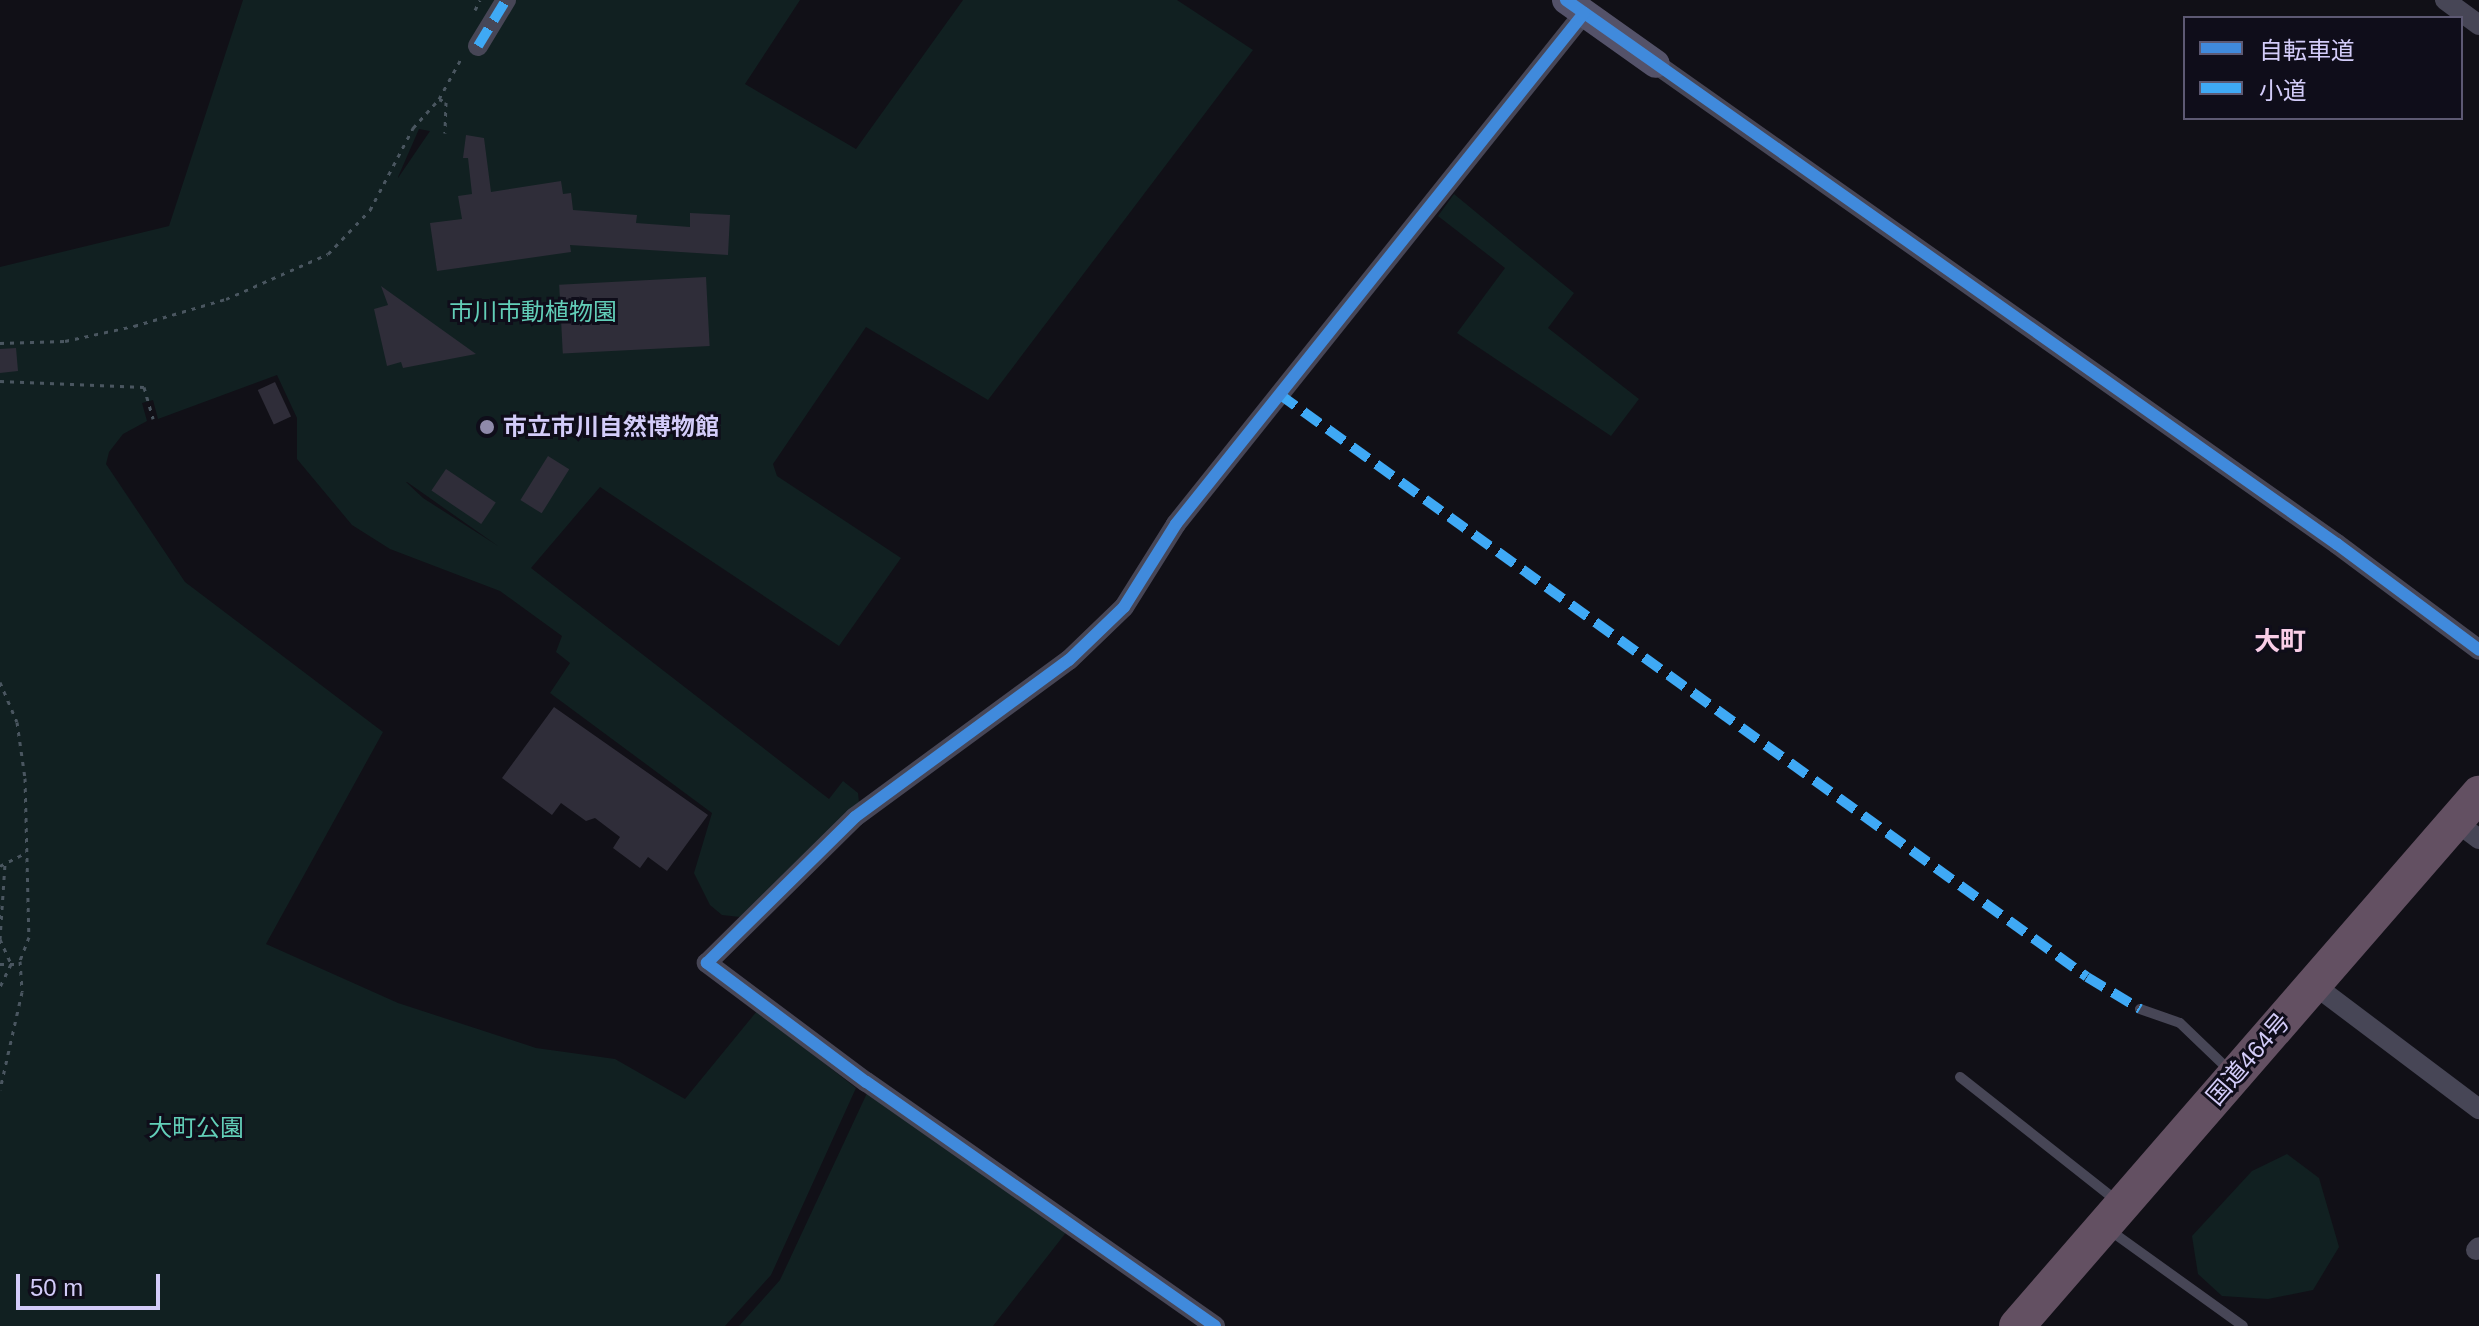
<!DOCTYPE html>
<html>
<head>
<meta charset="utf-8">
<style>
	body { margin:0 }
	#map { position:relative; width:2479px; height:1326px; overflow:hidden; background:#111017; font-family:Arial,"Noto Sans JP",sans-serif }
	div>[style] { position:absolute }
	.green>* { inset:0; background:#112021 }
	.building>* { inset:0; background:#2f2d39; transform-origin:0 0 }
	.path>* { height:3px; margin-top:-1.5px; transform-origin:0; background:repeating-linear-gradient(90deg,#4a5660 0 4px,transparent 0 10px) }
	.lane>* { height:10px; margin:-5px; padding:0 5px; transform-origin:5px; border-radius:5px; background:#474656 }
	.street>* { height:20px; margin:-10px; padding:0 10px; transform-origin:10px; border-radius:10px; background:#474656 }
	.secondary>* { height:28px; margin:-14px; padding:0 14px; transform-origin:14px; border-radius:14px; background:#545269 }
	.highway>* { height:36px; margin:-18px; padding:0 18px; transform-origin:18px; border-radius:18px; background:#635062 }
	.quiet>* { height:10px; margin-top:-5px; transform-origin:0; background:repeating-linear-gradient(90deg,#3fa9f5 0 20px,transparent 0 30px) }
	.cycleway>* { height:12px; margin:-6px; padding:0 6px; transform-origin:6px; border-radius:6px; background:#408adc }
	.dots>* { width:22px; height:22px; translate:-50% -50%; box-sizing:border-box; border:4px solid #0f0d1a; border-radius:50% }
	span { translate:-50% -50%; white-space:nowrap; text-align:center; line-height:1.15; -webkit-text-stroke:6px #0f0d1a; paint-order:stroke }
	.park-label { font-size:24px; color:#62ceb8 }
	.poi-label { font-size:24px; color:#d3ccf9; font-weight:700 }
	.left { translate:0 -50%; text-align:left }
	.street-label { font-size:24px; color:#d3ccf9 }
	.neighbourhood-label { font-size:26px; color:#f9cee7; font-weight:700 }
	.legend { position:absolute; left:2183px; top:16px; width:280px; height:104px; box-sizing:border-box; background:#0f0d1a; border:2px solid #5d5973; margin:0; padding:10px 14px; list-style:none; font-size:24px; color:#d3ccf9 }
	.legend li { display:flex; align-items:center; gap:16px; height:40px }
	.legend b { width:40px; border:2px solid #5d5973 }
	.scale { position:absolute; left:16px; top:1274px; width:144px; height:36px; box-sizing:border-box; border:4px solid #d3ccf9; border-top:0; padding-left:10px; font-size:24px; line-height:28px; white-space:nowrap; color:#d3ccf9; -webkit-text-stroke:6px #0f0d1a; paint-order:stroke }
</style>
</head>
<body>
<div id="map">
	<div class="green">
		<i style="clip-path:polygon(evenodd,243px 0,800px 0,745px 84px,856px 149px,963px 0,1177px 0,1253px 50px,988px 400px,866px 327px,773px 464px,777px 476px,901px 558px,839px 646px,600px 487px,531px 568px,829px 799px,843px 781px,858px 793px,859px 802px,851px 811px,740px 917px,722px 915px,710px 905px,694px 873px,712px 813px,550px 693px,570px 663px,556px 652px,562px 636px,500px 591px,390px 549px,352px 525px,297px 459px,297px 418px,277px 375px,158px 419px,153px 400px,142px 403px,147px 421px,123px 434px,109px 452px,106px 464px,185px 582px,383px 732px,266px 944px,398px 1003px,536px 1048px,615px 1059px,685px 1099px,757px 1011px,856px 1088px,771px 1275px,725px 1326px,0 1326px,0 267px,169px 226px,243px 0,419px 129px,430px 131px,398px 178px,398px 177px,419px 129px,243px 0,406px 482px,407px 482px,498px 546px,423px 498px,406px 482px)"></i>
		<i style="clip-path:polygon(1454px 194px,1574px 293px,1548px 328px,1639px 399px,1611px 436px,1457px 333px,1505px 268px,1438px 216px)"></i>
		<i style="clip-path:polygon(868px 1091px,1068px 1230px,993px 1326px,739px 1326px,780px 1280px)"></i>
		<i style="clip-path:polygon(2287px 1154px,2319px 1178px,2339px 1247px,2313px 1290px,2268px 1299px,2222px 1296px,2198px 1274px,2192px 1236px,2252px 1171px)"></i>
	</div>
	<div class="building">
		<i style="clip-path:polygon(466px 135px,484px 138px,491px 192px,561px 181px,563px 194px,571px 193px,573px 210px,637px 215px,636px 223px,690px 227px,690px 213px,730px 215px,728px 255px,570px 245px,571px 252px,437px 271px,430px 223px,462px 219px,458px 196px,472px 194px,468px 158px,463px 158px)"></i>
		<i style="left:706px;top:277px;width:69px;height:147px;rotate:87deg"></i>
		<i style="clip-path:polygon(381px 286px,476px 354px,403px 368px,401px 362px,387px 366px,374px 309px,388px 305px)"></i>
		<i style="clip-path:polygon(16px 348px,18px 371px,0 373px,0 349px)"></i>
		<i style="left:275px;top:382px;width:38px;height:19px;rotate:65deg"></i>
		<i style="left:548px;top:456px;width:25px;height:52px;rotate:32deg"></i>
		<i style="left:446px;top:469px;width:60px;height:26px;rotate:34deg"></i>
		<i style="clip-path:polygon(554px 707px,708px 815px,667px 871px,648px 857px,640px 868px,613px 848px,620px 837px,595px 818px,586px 821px,561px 803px,552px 815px,502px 778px)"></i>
	</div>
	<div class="path">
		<i style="left:475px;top:10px;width:11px;rotate:-63deg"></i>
		<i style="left:439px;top:99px;width:8px;rotate:23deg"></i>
		<i style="left:446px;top:102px;width:31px;rotate:92deg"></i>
		<i style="left:0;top:343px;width:65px;rotate:-1.8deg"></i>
		<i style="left:65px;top:341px;width:71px;rotate:-12.3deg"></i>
		<i style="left:134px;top:326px;width:96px;rotate:-16.4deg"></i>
		<i style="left:226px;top:299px;width:111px;rotate:-23.8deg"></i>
		<i style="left:328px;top:254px;width:61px;rotate:-46.3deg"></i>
		<i style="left:370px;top:210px;width:93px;rotate:-62.3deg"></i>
		<i style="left:413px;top:128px;width:39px;rotate:-48deg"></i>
		<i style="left:439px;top:99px;width:48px;rotate:-61.3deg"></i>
		<i style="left:0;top:381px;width:144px;rotate:2.4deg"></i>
		<i style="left:144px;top:387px;width:33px;rotate:74deg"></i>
		<i style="left:0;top:682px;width:43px;rotate:67deg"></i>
		<i style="left:17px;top:722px;width:57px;rotate:81.9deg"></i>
		<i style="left:25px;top:778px;width:159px;rotate:88.6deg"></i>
		<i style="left:29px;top:937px;width:26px;rotate:111deg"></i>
		<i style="left:20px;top:961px;width:31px;rotate:86deg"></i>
		<i style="left:22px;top:992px;width:100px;rotate:102.7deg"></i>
		<i style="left:0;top:866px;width:28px;rotate:-27deg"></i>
		<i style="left:0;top:939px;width:75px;rotate:-86.2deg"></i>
		<i style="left:0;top:939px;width:27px;rotate:66deg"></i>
		<i style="left:11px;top:964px;width:25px;rotate:116deg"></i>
		<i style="left:0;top:964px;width:20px"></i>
	</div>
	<div class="lane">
		<i style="left:2140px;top:1009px;width:42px;rotate:19.3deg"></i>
		<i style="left:2180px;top:1023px;width:69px;rotate:43.8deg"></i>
		<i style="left:1960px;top:1077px;width:200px;rotate:38.3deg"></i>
		<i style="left:2108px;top:1229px;width:166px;rotate:35.7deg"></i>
	</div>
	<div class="street">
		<i style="left:2445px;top:0;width:42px;rotate:36.3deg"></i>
		<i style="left:478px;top:46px;width:54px;rotate:-58.7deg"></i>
		<i style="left:1656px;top:64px;width:833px;rotate:35.18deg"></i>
		<i style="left:2337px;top:544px;width:177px;rotate:36.7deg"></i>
		<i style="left:2455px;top:821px;width:30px;rotate:37deg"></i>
		<i style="left:2313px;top:984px;width:208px;rotate:37deg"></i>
		<i style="left:2476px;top:1250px;width:4px;rotate:-45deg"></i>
		<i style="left:1215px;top:1326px;width:426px;rotate:-145deg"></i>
		<i style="left:866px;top:1082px;width:199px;rotate:-143.2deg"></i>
		<i style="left:707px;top:963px;width:208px;rotate:-44.6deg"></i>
		<i style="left:855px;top:817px;width:265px;rotate:-36.3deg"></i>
		<i style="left:1069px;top:660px;width:76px;rotate:-43.9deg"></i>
		<i style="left:1124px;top:607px;width:98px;rotate:-57.9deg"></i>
		<i style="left:1176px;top:524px;width:654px;rotate:-51.39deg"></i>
	</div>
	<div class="secondary">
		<i style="left:1566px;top:0;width:110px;rotate:35.4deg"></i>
	</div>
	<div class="highway">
		<i style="left:2017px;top:1326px;width:705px;rotate:-49.03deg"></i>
	</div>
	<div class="quiet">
		<i style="left:478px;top:46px;width:54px;rotate:-58.7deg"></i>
		<i style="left:1279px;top:394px;width:996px;rotate:35.81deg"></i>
		<i style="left:2087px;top:977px;width:62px;rotate:31.1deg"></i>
	</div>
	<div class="cycleway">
		<i style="left:1566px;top:0;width:944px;rotate:35.21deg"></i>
		<i style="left:2337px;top:544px;width:177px;rotate:36.7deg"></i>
		<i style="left:1215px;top:1326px;width:426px;rotate:-145deg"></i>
		<i style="left:866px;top:1082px;width:199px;rotate:-143.2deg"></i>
		<i style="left:707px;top:963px;width:208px;rotate:-44.6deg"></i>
		<i style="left:855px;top:817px;width:265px;rotate:-36.3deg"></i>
		<i style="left:1069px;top:660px;width:76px;rotate:-43.9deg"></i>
		<i style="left:1124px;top:607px;width:98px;rotate:-57.9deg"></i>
		<i style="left:1176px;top:524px;width:654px;rotate:-51.39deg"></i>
	</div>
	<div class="dots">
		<i style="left:487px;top:427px;background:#8f8aaa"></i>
	</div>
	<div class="park-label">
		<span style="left:533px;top:312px">市川市動植物園</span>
		<span style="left:196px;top:1128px">大町公園</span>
	</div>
	<div class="poi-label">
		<span class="left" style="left:503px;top:427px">市立市川自然博物館</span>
	</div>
	<div class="street-label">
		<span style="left:2248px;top:1059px;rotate:-49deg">国道464号</span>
	</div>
	<div class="neighbourhood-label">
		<span style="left:2280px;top:642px">大町</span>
	</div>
	<ul class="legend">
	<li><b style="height:10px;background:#408adc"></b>自転車道</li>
	<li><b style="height:10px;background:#3fa9f5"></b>小道</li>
	</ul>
	<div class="scale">50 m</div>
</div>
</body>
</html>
